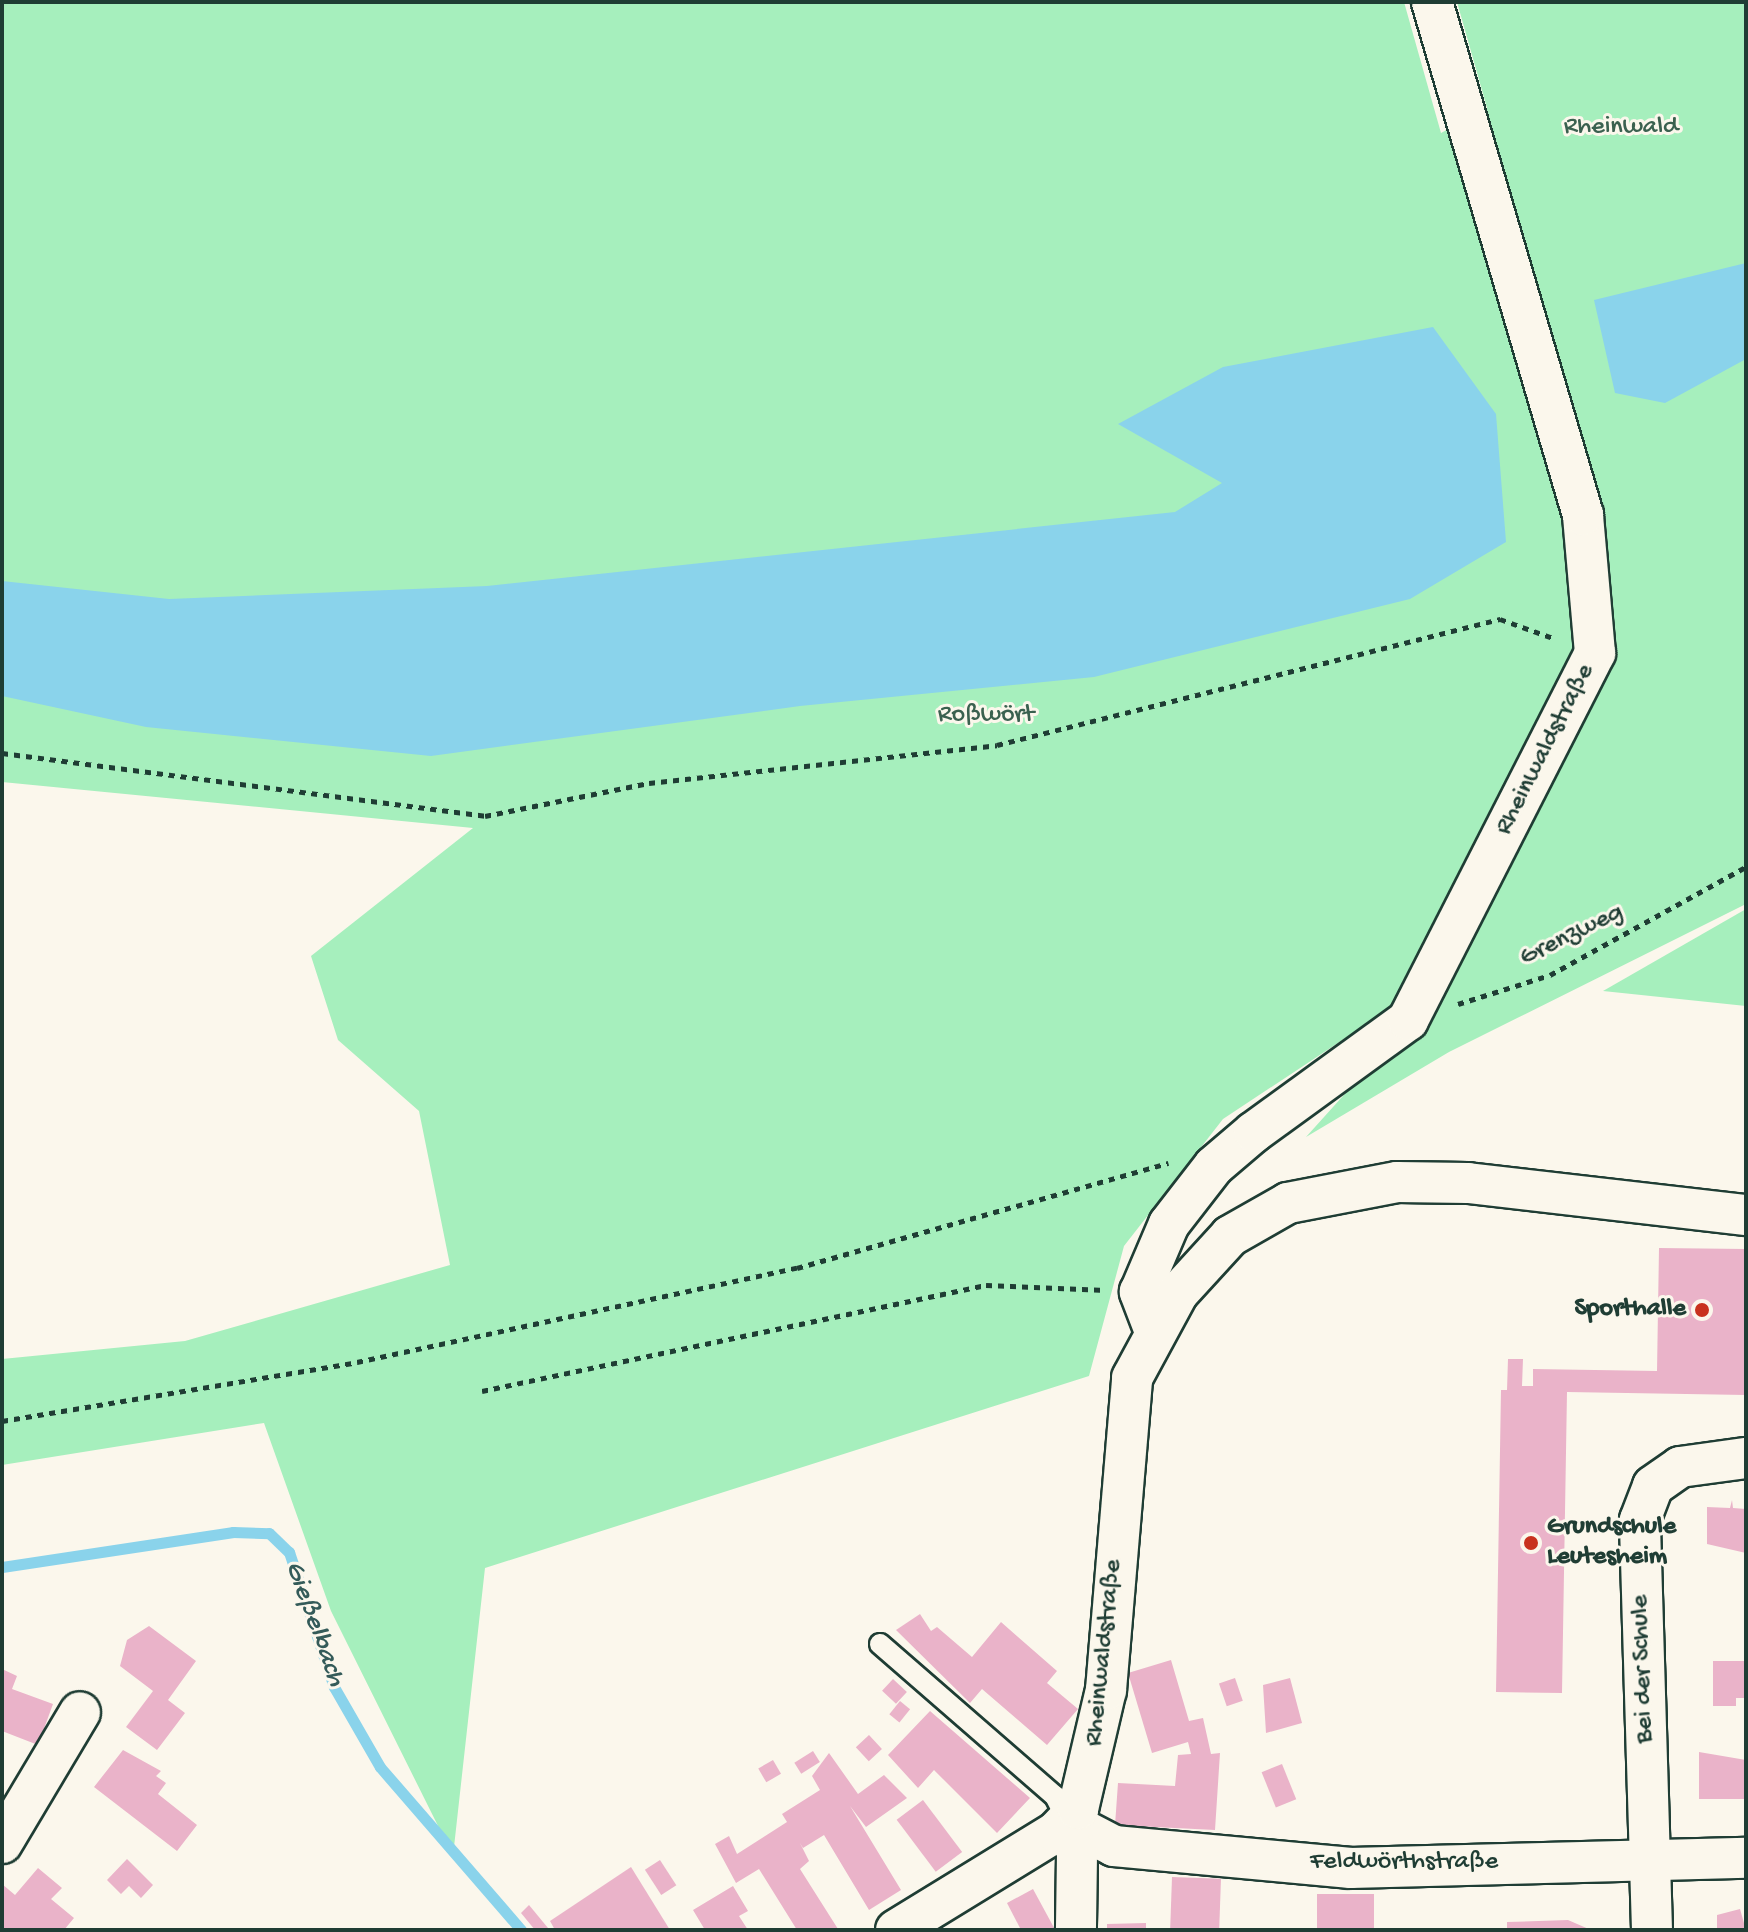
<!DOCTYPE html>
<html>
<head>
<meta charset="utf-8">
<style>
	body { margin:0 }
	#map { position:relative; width:1748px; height:1932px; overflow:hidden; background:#fbf7ec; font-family:"Gochi Hand",sans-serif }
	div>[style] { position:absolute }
	.green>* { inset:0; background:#a6efbd }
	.water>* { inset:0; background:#8ad3eb }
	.stream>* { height:11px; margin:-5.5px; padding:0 5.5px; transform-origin:5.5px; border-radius:5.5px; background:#8ad3eb }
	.building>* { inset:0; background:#eab3c9; transform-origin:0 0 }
	.path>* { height:5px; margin-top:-2.5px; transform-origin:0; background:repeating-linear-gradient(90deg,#1f3d34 0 6px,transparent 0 12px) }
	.roads { filter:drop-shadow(2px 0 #1f3d34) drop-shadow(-2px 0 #1f3d34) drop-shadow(0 2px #1f3d34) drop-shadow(0 -2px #1f3d34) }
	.service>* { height:20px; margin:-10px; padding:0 10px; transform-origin:10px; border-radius:10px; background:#fbf7ec }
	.minor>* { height:40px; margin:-20px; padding:0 20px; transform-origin:20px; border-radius:20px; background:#fbf7ec }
	.dots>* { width:22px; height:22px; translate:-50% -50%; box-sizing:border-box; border:4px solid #fbf7ec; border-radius:50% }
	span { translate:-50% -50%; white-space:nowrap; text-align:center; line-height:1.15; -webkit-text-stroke:6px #fbf7ec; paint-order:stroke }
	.park-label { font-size:26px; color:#3a614f }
	.street-label { font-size:26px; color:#1f3d34 }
	.poi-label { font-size:26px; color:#1f3d34; font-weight:700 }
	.right { translate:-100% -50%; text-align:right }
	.left { translate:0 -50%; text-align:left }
	.water-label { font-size:28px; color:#345b59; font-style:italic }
	.frame { position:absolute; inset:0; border:4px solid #1f3d34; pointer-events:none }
</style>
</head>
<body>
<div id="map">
	<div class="green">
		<i style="clip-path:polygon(2px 2px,1404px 2px,1441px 133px,1487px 108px,1457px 2px,1746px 2px,1746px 904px,1449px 1052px,1306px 1137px,1433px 996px,1365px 1025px,1223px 1119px,1124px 1246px,1089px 1376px,485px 1568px,453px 1856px,331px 1611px,264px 1423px,2px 1465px,2px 1359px,185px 1341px,450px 1265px,419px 1111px,338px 1040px,311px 956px,473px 828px,2px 782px)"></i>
		<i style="clip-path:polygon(1746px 909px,1746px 1006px,1603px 991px)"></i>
	</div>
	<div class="water">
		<i style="clip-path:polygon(1746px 263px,1746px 359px,1665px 403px,1615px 393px,1594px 300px)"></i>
		<i style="clip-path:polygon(1433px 327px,1496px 414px,1506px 542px,1410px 599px,1094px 677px,800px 706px,431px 756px,146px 727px,2px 696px,2px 581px,169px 599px,487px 586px,1175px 512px,1222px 483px,1118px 424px,1223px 367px)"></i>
	</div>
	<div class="stream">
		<i style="left:2px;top:1567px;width:234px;rotate:-8.6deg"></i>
		<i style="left:233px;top:1532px;width:36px;rotate:2deg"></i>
		<i style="left:269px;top:1533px;width:28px;rotate:44deg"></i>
		<i style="left:289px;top:1552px;width:142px;rotate:71.6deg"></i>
		<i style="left:334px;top:1687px;width:92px;rotate:60.1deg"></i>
		<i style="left:380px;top:1767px;width:216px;rotate:49.1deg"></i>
	</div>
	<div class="building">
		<i style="clip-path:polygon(1659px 1248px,1746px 1249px,1746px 1395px,1567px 1392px,1562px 1693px,1496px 1692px,1501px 1390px,1507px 1390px,1508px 1359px,1523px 1359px,1522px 1386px,1533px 1386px,1533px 1369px,1657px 1371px)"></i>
		<i style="clip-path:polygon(1732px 1500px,1733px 1508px,1746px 1509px,1746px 1553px,1707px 1544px,1707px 1507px,1730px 1508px)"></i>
		<i style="clip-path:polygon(920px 1614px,931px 1631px,937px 1627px,972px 1657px,1001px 1622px,1057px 1671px,1047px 1683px,1078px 1709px,1047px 1745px,982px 1689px,970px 1703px,896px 1630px)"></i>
		<i style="clip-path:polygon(149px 1626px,196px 1661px,168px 1700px,185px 1713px,157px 1750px,126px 1727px,153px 1691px,120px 1666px,127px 1640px)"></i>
		<i style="clip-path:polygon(1171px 1660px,1189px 1721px,1203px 1718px,1211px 1754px,1220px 1753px,1215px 1830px,1115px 1825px,1118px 1783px,1175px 1786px,1178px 1755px,1191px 1754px,1188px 1742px,1152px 1753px,1128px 1673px)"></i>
		<i style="clip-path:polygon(1713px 1661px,1746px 1661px,1746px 1698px,1736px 1698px,1736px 1706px,1713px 1706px)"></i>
		<i style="clip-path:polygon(2px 1669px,17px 1676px,12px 1689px,53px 1704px,38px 1745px,2px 1731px)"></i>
		<i style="left:1235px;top:1678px;width:24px;height:17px;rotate:71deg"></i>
		<i style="clip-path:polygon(1290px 1678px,1302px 1723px,1266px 1733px,1263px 1685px)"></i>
		<i style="left:893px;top:1679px;width:19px;height:16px;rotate:43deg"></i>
		<i style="left:900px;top:1701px;width:13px;height:17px;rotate:39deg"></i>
		<i style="clip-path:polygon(930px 1711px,1030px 1798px,997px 1833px,934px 1770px,918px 1788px,888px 1755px)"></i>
		<i style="left:869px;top:1735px;width:19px;height:18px;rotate:47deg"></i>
		<i style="clip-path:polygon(123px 1750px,161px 1771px,156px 1776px,166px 1783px,158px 1794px,197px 1825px,177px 1851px,94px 1787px)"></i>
		<i style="left:813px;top:1751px;width:13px;height:22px;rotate:58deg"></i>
		<i style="clip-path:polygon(1699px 1752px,1746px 1760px,1746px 1799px,1699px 1799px)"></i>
		<i style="clip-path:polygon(829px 1753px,858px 1794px,884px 1775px,907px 1798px,866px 1827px,850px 1806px,901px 1890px,869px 1910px,824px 1835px,803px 1848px,800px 1843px,809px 1861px,800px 1869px,838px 1929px,797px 1930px,759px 1869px,736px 1883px,715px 1844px,729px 1836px,737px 1854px,787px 1822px,782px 1814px,820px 1790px,812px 1776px)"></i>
		<i style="left:773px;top:1760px;width:16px;height:17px;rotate:60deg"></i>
		<i style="left:1282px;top:1764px;width:38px;height:22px;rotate:68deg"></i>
		<i style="left:923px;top:1800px;width:65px;height:33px;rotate:53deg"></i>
		<i style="clip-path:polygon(127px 1859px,153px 1885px,141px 1898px,129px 1886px,121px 1894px,107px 1880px)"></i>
		<i style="left:660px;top:1860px;width:30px;height:18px;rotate:57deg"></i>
		<i style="clip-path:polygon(631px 1867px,670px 1930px,555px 1930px,550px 1921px)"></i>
		<i style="clip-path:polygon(38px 1868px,62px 1888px,51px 1899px,74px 1918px,64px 1930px,2px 1930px,2px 1884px,15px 1895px)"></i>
		<i style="left:1172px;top:1877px;width:49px;height:53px;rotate:2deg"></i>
		<i style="clip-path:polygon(733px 1886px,748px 1911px,739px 1916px,748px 1930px,705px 1930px,693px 1910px)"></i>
		<i style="clip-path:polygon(1033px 1889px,1052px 1924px,1055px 1930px,1021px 1930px,1007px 1903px)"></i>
		<i style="left:1317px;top:1894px;width:57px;height:36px"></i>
		<i style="clip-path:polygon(529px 1905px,548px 1928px,545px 1930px,535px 1930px,521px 1913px)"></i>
		<i style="clip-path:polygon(1740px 1909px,1746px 1930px,1717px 1930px,1717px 1915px)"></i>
		<i style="clip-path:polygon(1568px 1920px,1591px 1930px,1507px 1930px,1507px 1922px)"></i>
		<i style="clip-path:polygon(1146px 1923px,1146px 1930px,1107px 1930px,1107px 1924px)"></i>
	</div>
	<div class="path">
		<i style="left:2px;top:753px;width:487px;rotate:7.4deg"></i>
		<i style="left:485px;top:816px;width:167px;rotate:-11.4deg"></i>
		<i style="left:649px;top:783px;width:350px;rotate:-6.2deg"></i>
		<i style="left:997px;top:745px;width:519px;rotate:-14.06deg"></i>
		<i style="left:1500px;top:619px;width:59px;rotate:19.7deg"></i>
		<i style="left:1458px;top:1004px;width:96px;rotate:-17.5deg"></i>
		<i style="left:1550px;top:975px;width:224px;rotate:-28.9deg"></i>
		<i style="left:482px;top:1391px;width:515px;rotate:-11.88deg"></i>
		<i style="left:986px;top:1285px;width:120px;rotate:2.4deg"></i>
		<i style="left:2px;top:1421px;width:360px;rotate:-9.4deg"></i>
		<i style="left:357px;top:1362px;width:450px;rotate:-12.1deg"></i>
		<i style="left:797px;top:1268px;width:386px;rotate:-15.8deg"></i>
	</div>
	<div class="roads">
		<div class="service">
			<i style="left:880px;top:1644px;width:232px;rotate:41deg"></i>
			<i style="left:1055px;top:1796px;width:29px;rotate:63deg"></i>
		</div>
		<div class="minor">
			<i style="left:1154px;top:1329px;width:40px;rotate:-111deg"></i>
			<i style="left:1140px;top:1292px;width:74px;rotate:-66.9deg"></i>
			<i style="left:1169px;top:1224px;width:73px;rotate:-52.2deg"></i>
			<i style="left:1214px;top:1166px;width:52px;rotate:-40.4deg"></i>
			<i style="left:1254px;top:1132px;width:190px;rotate:-36deg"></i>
			<i style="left:1408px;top:1020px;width:412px;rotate:-63deg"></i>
			<i style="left:1595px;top:653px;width:139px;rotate:-95deg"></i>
			<i style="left:1583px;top:515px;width:535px;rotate:-106.4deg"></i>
			<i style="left:1068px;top:1822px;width:52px;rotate:27.6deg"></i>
			<i style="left:1114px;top:1846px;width:238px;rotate:5.3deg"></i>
			<i style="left:1351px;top:1868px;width:395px;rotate:-1.5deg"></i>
			<i style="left:1068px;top:1822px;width:33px;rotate:74deg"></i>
			<i style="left:1077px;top:1854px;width:76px;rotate:90.8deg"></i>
			<i style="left:2px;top:1843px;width:152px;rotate:-59.2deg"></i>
			<i style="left:896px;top:1930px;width:188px;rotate:-31.5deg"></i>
			<i style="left:1056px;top:1832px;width:32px;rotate:-46deg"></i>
			<i style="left:1078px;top:1809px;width:122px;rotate:-76.8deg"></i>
			<i style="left:1106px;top:1690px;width:313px;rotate:-85.2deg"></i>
			<i style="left:1132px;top:1378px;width:97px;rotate:-61.6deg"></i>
			<i style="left:1178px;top:1293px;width:77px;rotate:-47.6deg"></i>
			<i style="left:1230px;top:1236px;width:67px;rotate:-29.6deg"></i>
			<i style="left:1288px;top:1203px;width:111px;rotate:-10.9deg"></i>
			<i style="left:1397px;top:1182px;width:71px;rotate:0.8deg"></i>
			<i style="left:1468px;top:1183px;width:280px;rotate:6.6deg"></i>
			<i style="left:1652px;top:1930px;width:410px;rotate:-91.7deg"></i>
			<i style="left:1640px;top:1520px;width:36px;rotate:-69deg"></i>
			<i style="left:1653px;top:1486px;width:33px;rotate:-35deg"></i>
			<i style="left:1680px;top:1467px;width:67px;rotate:-7.8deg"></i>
		</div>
	</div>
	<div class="dots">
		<i style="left:1702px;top:1310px;background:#c8321e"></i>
		<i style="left:1531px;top:1543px;background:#c8321e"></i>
	</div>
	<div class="park-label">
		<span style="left:1621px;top:128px">Rheinwald</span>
		<span style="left:986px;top:716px">Roßwört</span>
	</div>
	<div class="street-label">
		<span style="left:1546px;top:750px;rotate:-63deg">Rheinwaldstraße</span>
		<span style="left:1572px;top:936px;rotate:-26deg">Grenzweg</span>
		<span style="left:1105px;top:1653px;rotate:-84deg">Rheinwaldstraße</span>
		<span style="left:1644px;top:1669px;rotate:-92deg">Bei der Schule</span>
		<span style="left:1404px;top:1863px">Feldwörthstraße</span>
	</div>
	<div class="poi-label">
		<span class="right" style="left:1686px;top:1310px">Sporthalle</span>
		<span class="left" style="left:1547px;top:1543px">Grundschule<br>Leutesheim</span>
	</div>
	<div class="water-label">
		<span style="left:314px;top:1624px;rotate:70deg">Gießelbach</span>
	</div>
	<div class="frame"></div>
</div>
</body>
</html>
